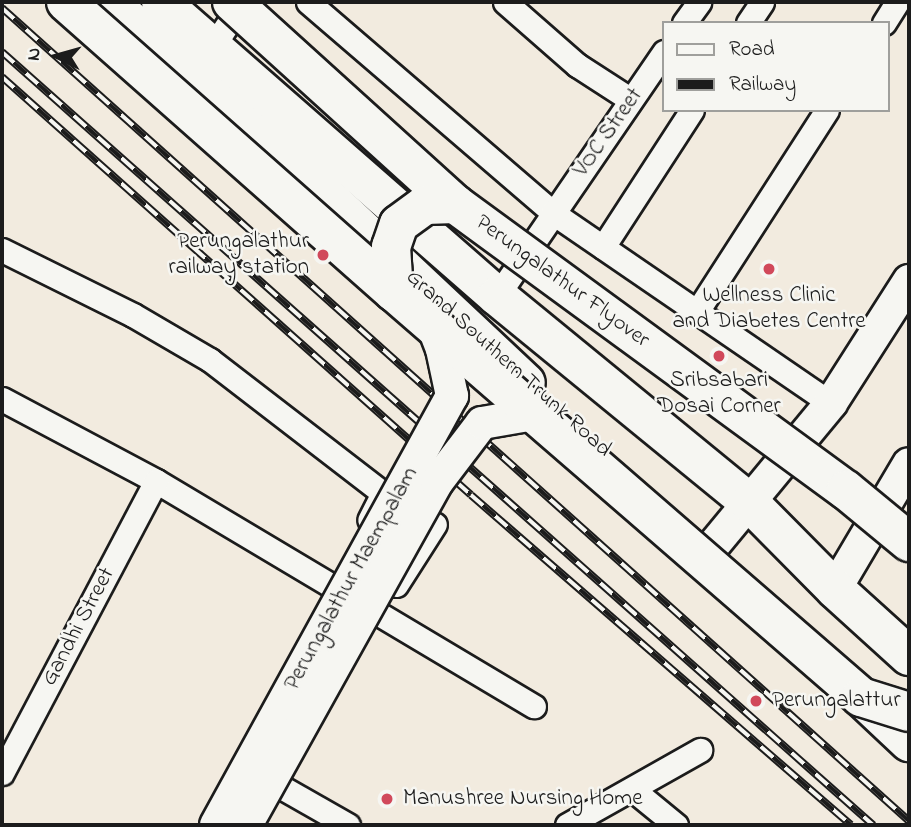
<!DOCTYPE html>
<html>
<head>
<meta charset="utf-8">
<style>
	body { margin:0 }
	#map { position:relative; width:911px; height:827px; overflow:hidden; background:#f2ebdf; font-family:"Indie Flower",sans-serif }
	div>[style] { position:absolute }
	.roads { filter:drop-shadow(2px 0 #1c1c1c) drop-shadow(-2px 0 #1c1c1c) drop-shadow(0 2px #1c1c1c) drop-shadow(0 -2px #1c1c1c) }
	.street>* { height:23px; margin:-11.5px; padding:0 11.5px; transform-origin:11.5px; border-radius:11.5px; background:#f6f6f2 }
	.secondary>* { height:32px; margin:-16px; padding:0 16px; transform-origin:16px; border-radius:16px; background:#f6f6f2 }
	.highway>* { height:38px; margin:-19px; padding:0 19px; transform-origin:19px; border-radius:19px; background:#f6f6f2 }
	.rail>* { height:8px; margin-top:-4px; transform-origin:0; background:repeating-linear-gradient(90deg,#f6f6f2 0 16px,#1c1c1c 0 32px); box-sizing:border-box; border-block:2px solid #1c1c1c }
	.bridges { filter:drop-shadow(2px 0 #1c1c1c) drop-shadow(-2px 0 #1c1c1c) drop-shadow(0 2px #1c1c1c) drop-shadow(0 -2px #1c1c1c) }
	.secondary-bridge>* { height:32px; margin:-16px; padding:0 16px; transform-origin:16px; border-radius:16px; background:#f6f6f2 }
	.highway-bridge>* { height:38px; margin:-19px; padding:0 19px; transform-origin:19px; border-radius:19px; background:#f6f6f2 }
	.dots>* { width:19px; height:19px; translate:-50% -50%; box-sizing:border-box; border:4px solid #f6f6f2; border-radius:50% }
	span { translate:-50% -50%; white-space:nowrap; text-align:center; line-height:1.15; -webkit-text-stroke:5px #f6f6f2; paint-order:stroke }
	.street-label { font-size:23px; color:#1c1c1c }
	.poi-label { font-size:23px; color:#1c1c1c }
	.right { translate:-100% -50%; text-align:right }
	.left { translate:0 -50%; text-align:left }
	.frame { position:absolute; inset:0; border:4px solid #1c1c1c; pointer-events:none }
	.legend { position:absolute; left:662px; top:21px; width:228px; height:91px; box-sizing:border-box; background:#f6f6f2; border:2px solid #9f9f9c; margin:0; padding:9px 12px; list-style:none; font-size:21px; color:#1c1c1c }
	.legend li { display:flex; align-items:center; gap:14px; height:35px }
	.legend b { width:35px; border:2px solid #9f9f9c }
	.north { position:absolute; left:21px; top:21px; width:70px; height:70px; -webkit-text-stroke:5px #f6f6f2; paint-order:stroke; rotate:275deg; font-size:19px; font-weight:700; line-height:28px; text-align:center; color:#1c1c1c }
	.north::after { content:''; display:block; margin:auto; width:24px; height:32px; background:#1c1c1c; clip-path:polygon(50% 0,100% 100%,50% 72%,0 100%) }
</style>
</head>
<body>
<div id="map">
	<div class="roads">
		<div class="street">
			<i style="left:308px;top:2px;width:323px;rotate:40.7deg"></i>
			<i style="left:553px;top:213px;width:337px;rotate:34.4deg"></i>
			<i style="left:505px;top:2px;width:96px;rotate:41.2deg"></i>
			<i style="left:577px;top:65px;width:64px;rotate:32.9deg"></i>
			<i style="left:684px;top:23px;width:26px;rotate:-54deg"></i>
			<i style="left:748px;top:23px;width:25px;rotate:-56deg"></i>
			<i style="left:884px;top:23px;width:25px;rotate:-58deg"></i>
			<i style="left:212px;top:48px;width:55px;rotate:-56.9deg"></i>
			<i style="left:603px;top:247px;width:163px;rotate:-57deg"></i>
			<i style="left:2px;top:250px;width:146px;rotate:26.4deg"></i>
			<i style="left:133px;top:315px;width:89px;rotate:30.3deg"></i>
			<i style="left:210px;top:360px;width:218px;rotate:37.6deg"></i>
			<i style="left:383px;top:493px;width:30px;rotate:117deg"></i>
			<i style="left:497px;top:296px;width:296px;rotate:-55.6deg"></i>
			<i style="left:698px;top:310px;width:238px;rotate:-57.2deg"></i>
			<i style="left:2px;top:399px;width:174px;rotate:28deg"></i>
			<i style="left:156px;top:481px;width:440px;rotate:30.8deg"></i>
			<i style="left:396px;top:585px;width:72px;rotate:-57.4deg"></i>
			<i style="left:2px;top:773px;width:330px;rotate:-62.2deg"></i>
			<i style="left:281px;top:787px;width:77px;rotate:29.6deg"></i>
			<i style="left:632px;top:789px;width:57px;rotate:39.3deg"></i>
			<i style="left:567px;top:825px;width:153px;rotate:-29.4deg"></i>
		</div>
		<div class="secondary">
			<i style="left:712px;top:547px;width:187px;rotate:-50.4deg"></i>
			<i style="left:831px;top:403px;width:145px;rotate:-57.4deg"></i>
			<i style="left:835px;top:589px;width:145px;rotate:-59.4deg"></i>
		</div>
		<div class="highway">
			<i style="left:109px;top:2px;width:206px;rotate:41.1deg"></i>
			<i style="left:264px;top:137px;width:359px;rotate:43.2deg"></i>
			<i style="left:161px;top:2px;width:446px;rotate:41.2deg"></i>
			<i style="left:497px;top:296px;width:327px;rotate:39.3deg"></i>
			<i style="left:750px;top:503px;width:121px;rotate:45.3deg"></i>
			<i style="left:835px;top:589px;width:100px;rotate:42.2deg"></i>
			<i style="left:861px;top:697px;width:66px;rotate:43.2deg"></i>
		</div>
	</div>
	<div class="rail">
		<i style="left:2px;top:8px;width:1218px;rotate:41.87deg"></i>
		<i style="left:2px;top:52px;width:1165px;rotate:41.59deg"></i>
		<i style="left:2px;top:77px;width:628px;rotate:41.71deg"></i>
		<i style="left:471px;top:495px;width:503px;rotate:40.97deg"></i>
	</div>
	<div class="bridges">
		<div class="secondary-bridge">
			<i style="left:216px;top:825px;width:490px;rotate:-61.2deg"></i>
			<i style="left:452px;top:396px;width:48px;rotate:-102deg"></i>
			<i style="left:442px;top:349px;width:26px;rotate:-111deg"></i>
			<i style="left:246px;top:825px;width:393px;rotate:-60.9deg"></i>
			<i style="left:437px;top:482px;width:74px;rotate:-52.7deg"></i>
			<i style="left:482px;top:423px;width:53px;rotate:-9.8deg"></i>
		</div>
		<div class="highway-bridge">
			<i style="left:66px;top:2px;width:438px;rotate:41.5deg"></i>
			<i style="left:394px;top:292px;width:618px;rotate:40.93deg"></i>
			<i style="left:861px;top:697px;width:50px;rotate:17.4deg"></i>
			<i style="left:232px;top:2px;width:301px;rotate:42.2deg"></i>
			<i style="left:455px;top:204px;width:484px;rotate:36.2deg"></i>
			<i style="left:846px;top:490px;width:82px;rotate:39.5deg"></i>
			<i style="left:394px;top:292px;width:45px;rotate:-93.8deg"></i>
			<i style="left:391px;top:247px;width:24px;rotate:-71deg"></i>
			<i style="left:399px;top:224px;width:32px;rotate:-36deg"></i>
			<i style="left:425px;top:205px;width:30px;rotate:-2deg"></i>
		</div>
	</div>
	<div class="dots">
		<i style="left:323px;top:255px;background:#d1495b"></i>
		<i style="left:769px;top:269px;background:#d1495b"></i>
		<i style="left:719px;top:356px;background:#d1495b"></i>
		<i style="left:756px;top:701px;background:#d1495b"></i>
		<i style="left:387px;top:799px;background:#d1495b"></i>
	</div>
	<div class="street-label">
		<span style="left:609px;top:133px;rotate:-55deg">VOC Street</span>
		<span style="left:562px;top:282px;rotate:36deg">Perungalathur Flyover</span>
		<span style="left:508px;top:364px;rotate:42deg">Grand Southern Trunk Road</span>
		<span style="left:352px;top:579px;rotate:-61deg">Perungalathur Maempalam</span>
		<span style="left:79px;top:627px;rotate:-62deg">Gandhi Street</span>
	</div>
	<div class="poi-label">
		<span class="right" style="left:309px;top:255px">Perungalathur<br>railway station</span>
		<span style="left:769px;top:309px">Wellness Clinic<br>and Diabetes Centre</span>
		<span style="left:719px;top:394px">Sribsabari<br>Dosai Corner</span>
		<span class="left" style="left:772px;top:701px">Perungalattur</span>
		<span class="left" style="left:403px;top:799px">Manushree Nursing Home</span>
	</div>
	<div class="frame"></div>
	<ul class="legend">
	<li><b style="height:9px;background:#f6f6f2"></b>Road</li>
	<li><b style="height:9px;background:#1c1c1c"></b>Railway</li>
	</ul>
	<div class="north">N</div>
</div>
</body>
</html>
